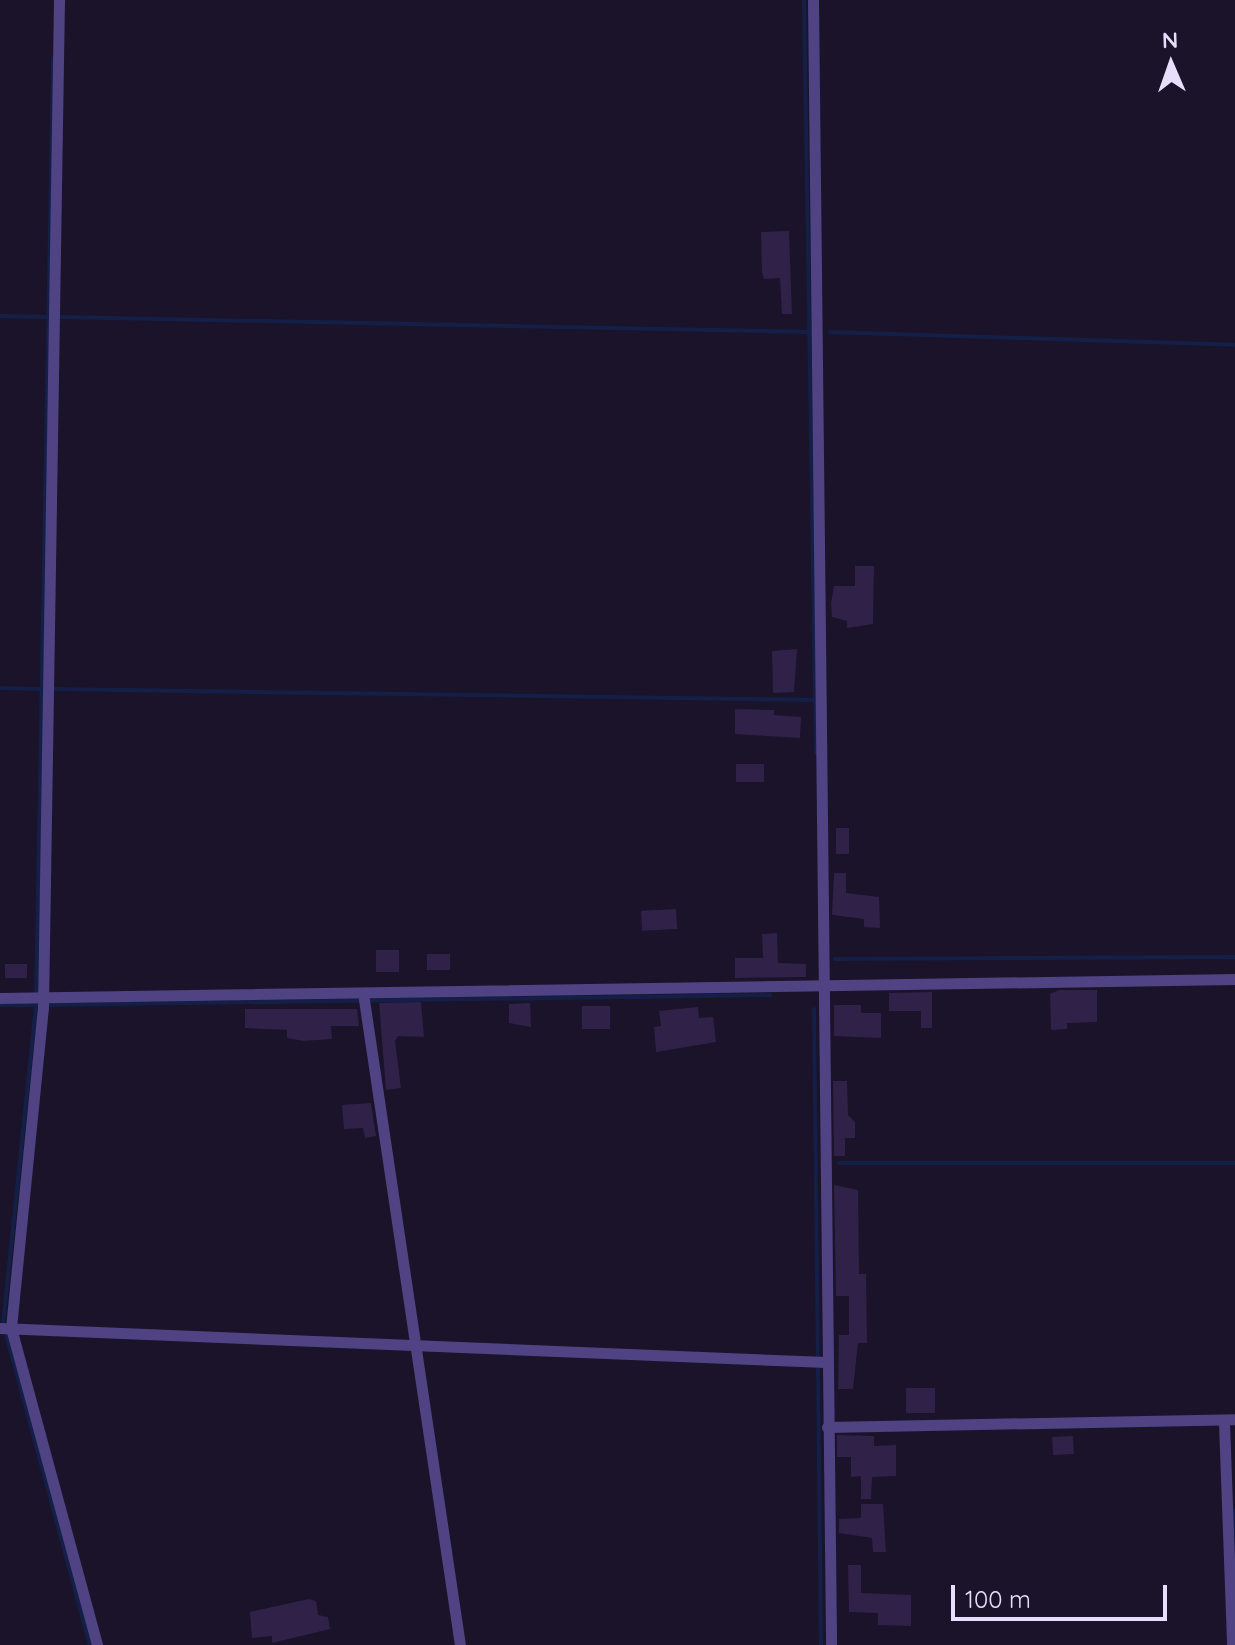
<!DOCTYPE html>
<html>
<head>
<meta charset="utf-8">
<style>
	body { margin:0 }
	#map { position:relative; width:1235px; height:1645px; overflow:hidden; background:#1a1329; font-family:Quicksand,sans-serif }
	div>[style] { position:absolute }
	.stream>* { height:4px; margin:-2px; padding:0 2px; transform-origin:2px; border-radius:2px; background:#131f47 }
	.building>* { inset:0; background:#2f2148; transform-origin:0 0 }
	.minor>* { height:11px; margin:-5.5px; padding:0 5.5px; transform-origin:5.5px; border-radius:5.5px; background:#4f4383 }
	span { translate:-50% -50%; white-space:nowrap; text-align:center; line-height:1.15; -webkit-text-stroke:6px #1a1329; paint-order:stroke }
	.north { position:absolute; left:1131px; top:24px; width:80px; height:80px; -webkit-text-stroke:6px #1a1329; paint-order:stroke; rotate:358deg; font-size:22px; font-weight:700; line-height:32px; text-align:center; color:#e6defc }
	.north::after { content:''; display:block; margin:auto; width:28px; height:36px; background:#e6defc; clip-path:polygon(50% 0,100% 100%,50% 72%,0 100%) }
	.scale { position:absolute; left:951px; top:1585px; width:216px; height:36px; box-sizing:border-box; border:4px solid #e6defc; border-top:0; padding-left:10px; font-size:24px; line-height:28px; white-space:nowrap; color:#e6defc; -webkit-text-stroke:6px #1a1329; paint-order:stroke }
</style>
</head>
<body>
<div id="map">
	<div class="stream">
		<i style="left:804px;top:0;width:753px;rotate:89.09deg"></i>
		<i style="left:53px;top:58px;width:947px;rotate:91.03deg"></i>
		<i style="left:36px;top:1005px;width:320px;rotate:95.9deg"></i>
		<i style="left:3px;top:1323px;width:334px;rotate:74.9deg"></i>
		<i style="left:0;top:316px;width:50px;rotate:1.1deg"></i>
		<i style="left:61px;top:317px;width:749px;rotate:1.15deg"></i>
		<i style="left:830px;top:332px;width:405px;rotate:1.8deg"></i>
		<i style="left:0;top:688px;width:42px;rotate:1.4deg"></i>
		<i style="left:54px;top:689px;width:761px;rotate:0.83deg"></i>
		<i style="left:835px;top:959px;width:400px;rotate:-0.3deg"></i>
		<i style="left:0;top:1005px;width:38px"></i>
		<i style="left:46px;top:1005px;width:724px;rotate:-0.79deg"></i>
		<i style="left:814px;top:1009px;width:636px;rotate:89.37deg"></i>
		<i style="left:839px;top:1163px;width:396px"></i>
		<i style="left:1233px;top:1510px;width:51px;rotate:87.8deg"></i>
	</div>
	<div class="building">
		<i style="clip-path:polygon(789px 231px,792px 314px,782px 314px,780px 278px,764px 279px,762px 273px,761px 232px)"></i>
		<i style="clip-path:polygon(855px 566px,874px 566px,873px 624px,847px 628px,847px 621px,832px 617px,831px 603px,834px 586px,855px 586px)"></i>
		<i style="clip-path:polygon(797px 649px,794px 692px,773px 693px,772px 651px)"></i>
		<i style="clip-path:polygon(735px 709px,774px 710px,774px 715px,801px 717px,800px 738px,735px 734px)"></i>
		<i style="left:736px;top:764px;width:28px;height:18px"></i>
		<i style="left:836px;top:828px;width:13px;height:26px"></i>
		<i style="clip-path:polygon(834px 873px,846px 873px,846px 893px,879px 897px,880px 928px,864px 927px,864px 919px,832px 915px)"></i>
		<i style="left:676px;top:909px;width:20px;height:35px;rotate:87deg"></i>
		<i style="clip-path:polygon(777px 933px,778px 963px,806px 964px,806px 977px,735px 978px,735px 958px,763px 958px,762px 934px)"></i>
		<i style="left:399px;top:950px;width:22px;height:23px;rotate:90deg"></i>
		<i style="left:427px;top:954px;width:23px;height:16px"></i>
		<i style="left:5px;top:964px;width:22px;height:14px"></i>
		<i style="clip-path:polygon(1059px 990px,1097px 990px,1097px 1022px,1067px 1023px,1067px 1029px,1051px 1030px,1050px 994px)"></i>
		<i style="clip-path:polygon(932px 992px,932px 1028px,921px 1028px,921px 1011px,889px 1011px,889px 993px)"></i>
		<i style="clip-path:polygon(421px 1002px,424px 1037px,398px 1036px,395px 1041px,401px 1088px,386px 1090px,379px 1003px)"></i>
		<i style="clip-path:polygon(530px 1003px,531px 1027px,509px 1023px,509px 1004px)"></i>
		<i style="clip-path:polygon(834px 1005px,861px 1005px,861px 1013px,881px 1013px,881px 1038px,834px 1036px)"></i>
		<i style="left:582px;top:1006px;width:28px;height:23px"></i>
		<i style="clip-path:polygon(698px 1007px,699px 1018px,713px 1017px,716px 1042px,656px 1052px,654px 1027px,661px 1026px,659px 1011px)"></i>
		<i style="clip-path:polygon(245px 1009px,357px 1009px,359px 1026px,331px 1026px,332px 1039px,304px 1041px,287px 1038px,287px 1030px,245px 1028px)"></i>
		<i style="clip-path:polygon(833px 1081px,847px 1081px,848px 1115px,855px 1122px,855px 1138px,845px 1138px,845px 1156px,834px 1156px)"></i>
		<i style="clip-path:polygon(371px 1103px,376px 1136px,365px 1138px,363px 1128px,344px 1129px,342px 1105px)"></i>
		<i style="clip-path:polygon(834px 1185px,858px 1190px,859px 1274px,866px 1274px,867px 1343px,858px 1343px,853px 1389px,838px 1389px,839px 1335px,849px 1335px,849px 1296px,836px 1296px)"></i>
		<i style="left:906px;top:1388px;width:29px;height:25px"></i>
		<i style="clip-path:polygon(837px 1435px,874px 1436px,874px 1446px,896px 1445px,896px 1476px,872px 1477px,871px 1499px,861px 1499px,861px 1476px,851px 1477px,851px 1457px,837px 1457px)"></i>
		<i style="left:1073px;top:1436px;width:18px;height:21px;rotate:87deg"></i>
		<i style="clip-path:polygon(861px 1504px,883px 1504px,886px 1552px,873px 1552px,872px 1538px,839px 1533px,839px 1519px,861px 1518px)"></i>
		<i style="clip-path:polygon(848px 1565px,861px 1565px,861px 1593px,911px 1595px,911px 1626px,878px 1625px,878px 1613px,849px 1612px)"></i>
		<i style="clip-path:polygon(309px 1599px,316px 1601px,318px 1615px,328px 1617px,330px 1629px,272px 1643px,272px 1636px,252px 1638px,250px 1612px)"></i>
	</div>
	<div class="minor">
		<i style="left:59px;top:0;width:1007px;rotate:90.91deg"></i>
		<i style="left:43px;top:1007px;width:323px;rotate:95.7deg"></i>
		<i style="left:11px;top:1328px;width:328px;rotate:74.8deg"></i>
		<i style="left:813px;top:0;width:1645px;rotate:89.37deg"></i>
		<i style="left:363px;top:993px;width:659px;rotate:81.54deg"></i>
		<i style="left:0;top:998px;width:1235px;rotate:-0.88deg"></i>
		<i style="left:0;top:1328px;width:827px;rotate:2.36deg"></i>
		<i style="left:1224px;top:1423px;width:222px;rotate:87.9deg"></i>
		<i style="left:827px;top:1427px;width:408px;rotate:-1.1deg"></i>
	</div>
	<div class="north">N</div>
	<div class="scale">100 m</div>
</div>
</body>
</html>
